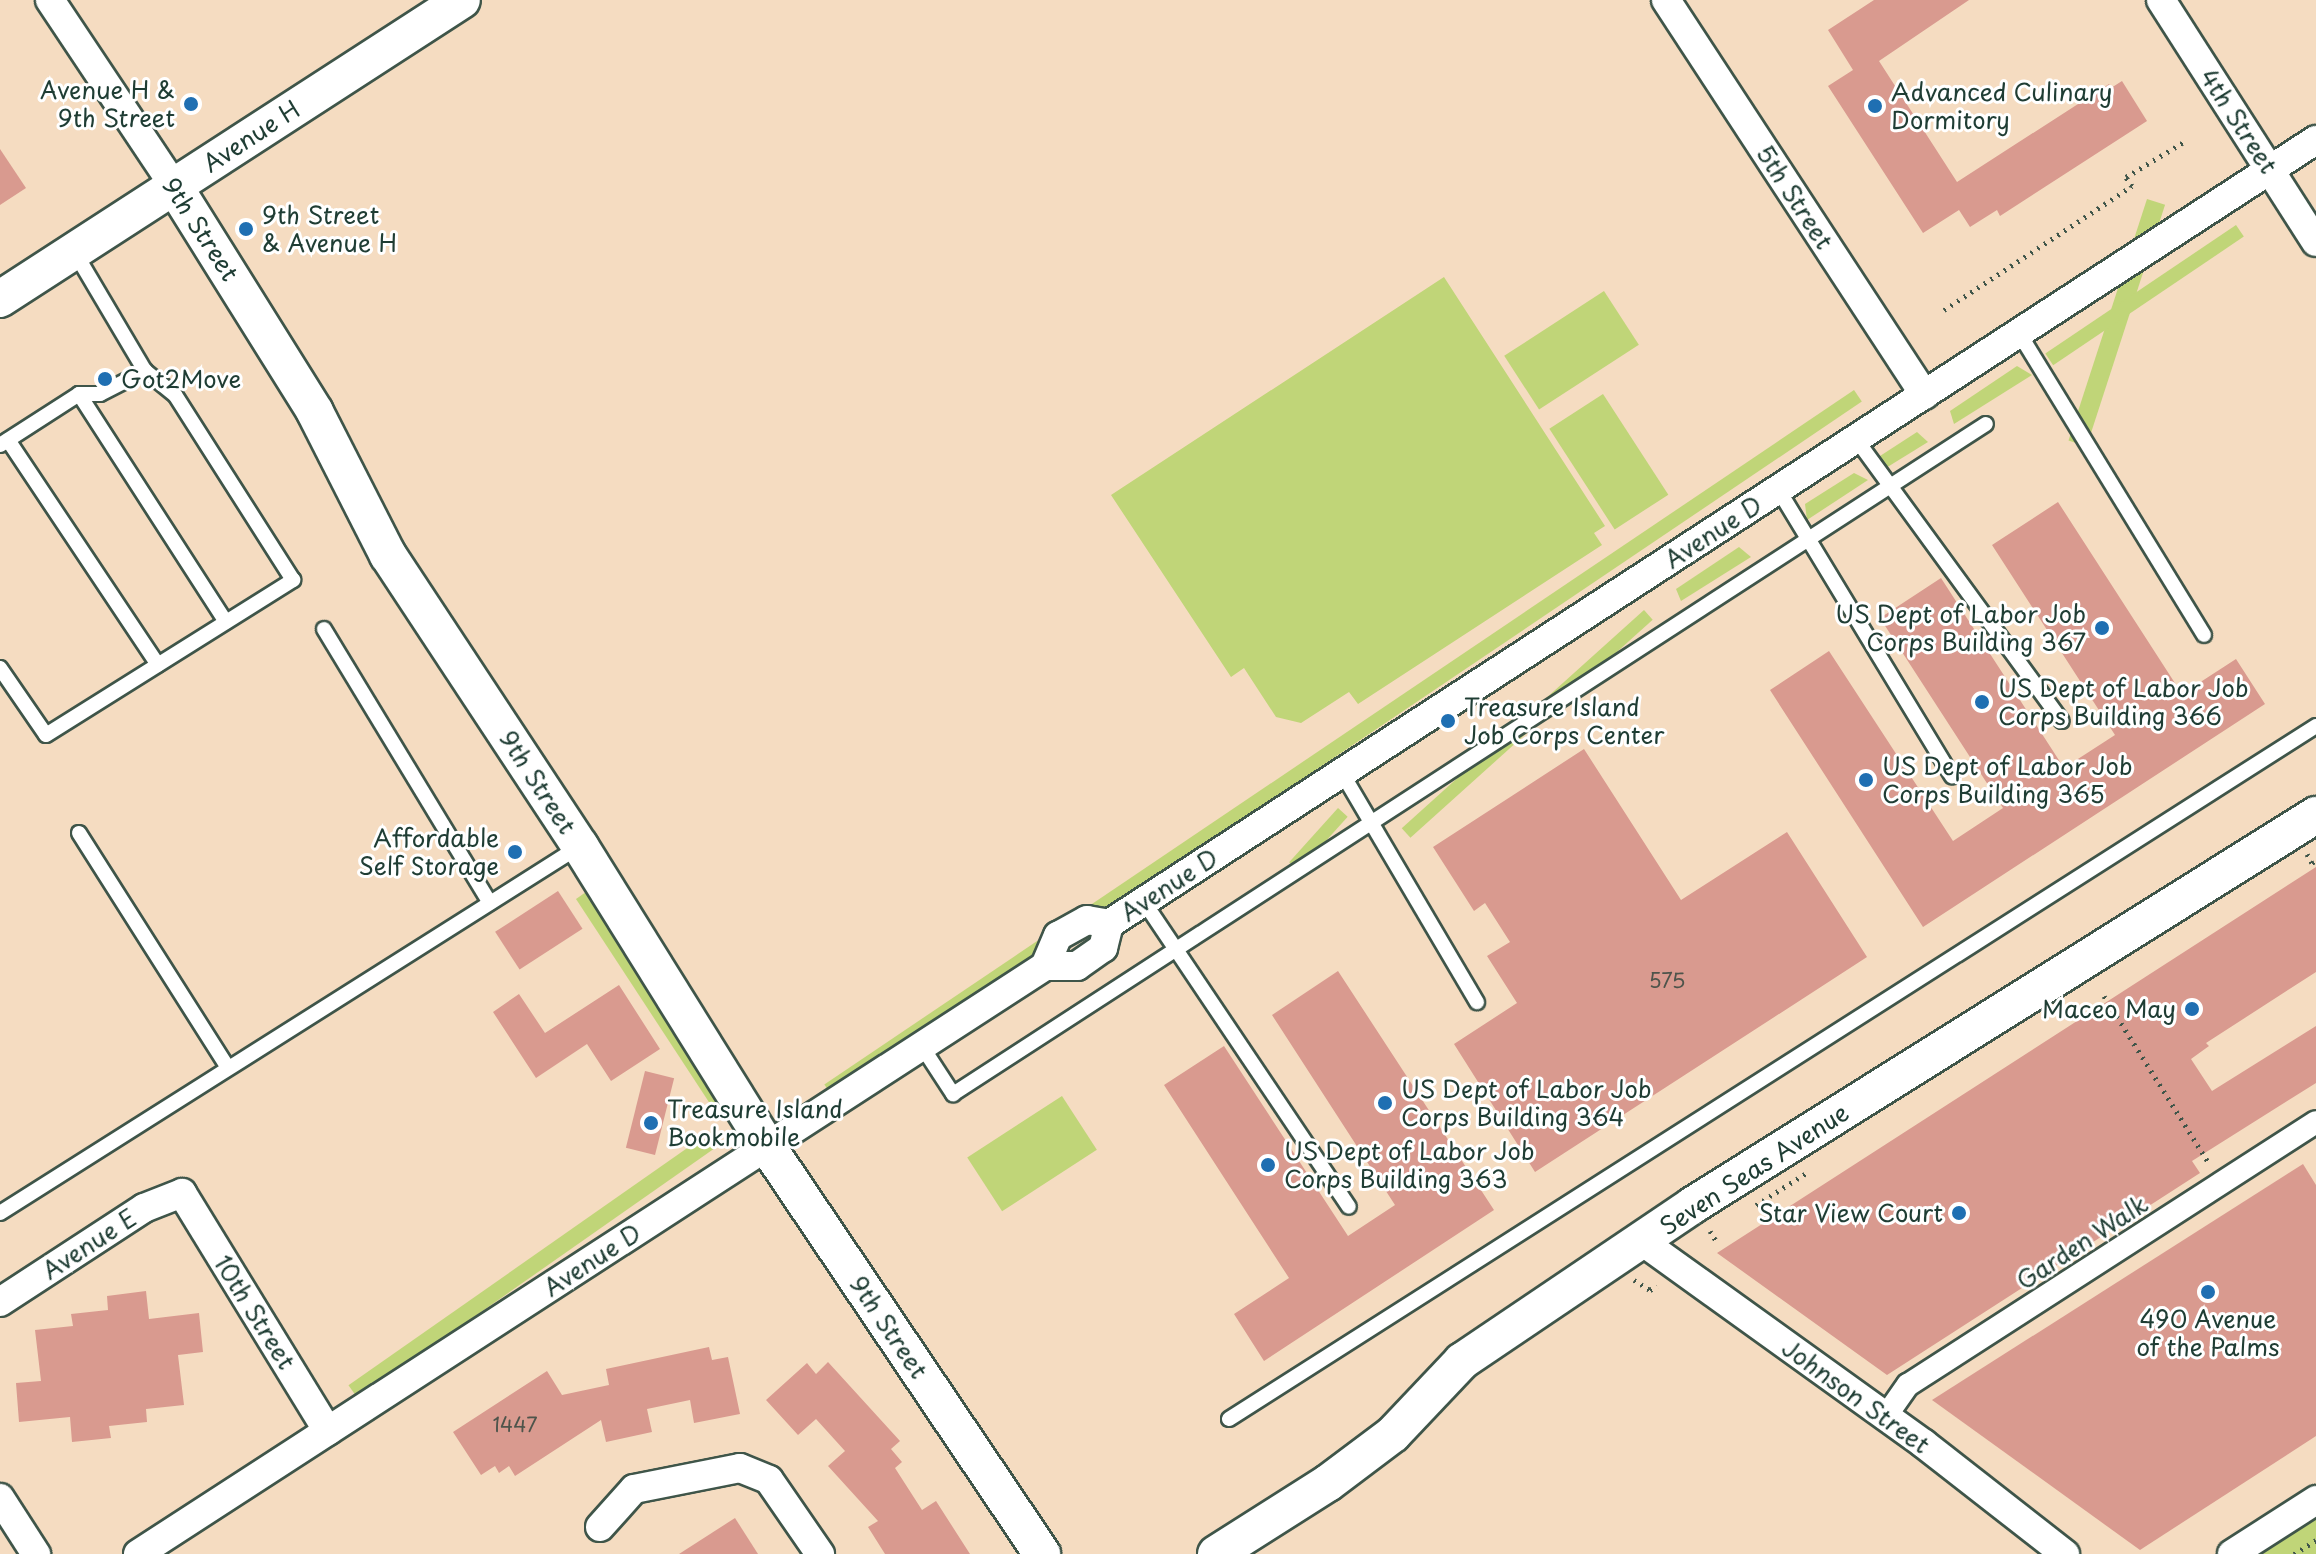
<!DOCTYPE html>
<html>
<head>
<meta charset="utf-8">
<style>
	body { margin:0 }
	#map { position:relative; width:2316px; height:1554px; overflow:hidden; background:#f5dcc1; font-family:"Playpen Sans",sans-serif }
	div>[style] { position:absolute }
	.green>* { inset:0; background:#c0d578; transform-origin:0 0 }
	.building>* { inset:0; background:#d99a8f; transform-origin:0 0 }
	.path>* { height:5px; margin-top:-2.5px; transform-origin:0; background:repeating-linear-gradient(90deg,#3f5549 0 2px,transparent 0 8px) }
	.roads { filter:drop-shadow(2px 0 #3f5549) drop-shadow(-2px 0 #3f5549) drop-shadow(0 2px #3f5549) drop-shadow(0 -2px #3f5549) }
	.service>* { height:14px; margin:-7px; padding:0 7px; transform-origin:7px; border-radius:7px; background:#fff }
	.pedestrian>* { height:22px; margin:-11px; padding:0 11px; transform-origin:11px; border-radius:11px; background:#fff }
	.minor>* { height:28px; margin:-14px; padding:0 14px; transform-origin:14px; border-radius:14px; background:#fff }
	.tertiary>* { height:36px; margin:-18px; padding:0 18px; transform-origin:18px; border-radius:18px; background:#fff }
	.dots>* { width:22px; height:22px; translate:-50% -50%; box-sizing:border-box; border:4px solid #fff; border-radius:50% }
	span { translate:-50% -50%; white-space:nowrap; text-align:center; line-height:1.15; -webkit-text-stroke:6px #fff; paint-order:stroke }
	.number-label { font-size:20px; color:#4e544b }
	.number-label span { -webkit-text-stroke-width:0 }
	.poi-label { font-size:24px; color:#1f3d34 }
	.right { translate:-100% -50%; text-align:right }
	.left { translate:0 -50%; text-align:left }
	.street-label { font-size:24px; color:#1f3d34 }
</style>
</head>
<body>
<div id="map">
	<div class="green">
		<i style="left:2147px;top:199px;width:19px;height:254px;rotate:18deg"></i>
		<i style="left:2236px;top:225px;width:14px;height:230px;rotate:56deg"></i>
		<i style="clip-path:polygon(1444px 277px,1605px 526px,1594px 533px,1602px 545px,1358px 704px,1349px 692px,1301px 723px,1276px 717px,1244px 668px,1231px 677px,1111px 495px)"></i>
		<i style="left:1604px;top:291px;width:64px;height:119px;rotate:57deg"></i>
		<i style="clip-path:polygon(2017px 366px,2032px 375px,1954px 424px,1950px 411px)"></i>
		<i style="left:1854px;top:390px;width:14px;height:1242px;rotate:56deg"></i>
		<i style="left:1603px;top:394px;width:120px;height:64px;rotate:57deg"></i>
		<i style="clip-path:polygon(1917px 432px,1928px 442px,1881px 471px,1880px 456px)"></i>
		<i style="clip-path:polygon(1854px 473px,1868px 480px,1807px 520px,1805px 504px)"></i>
		<i style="clip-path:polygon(1739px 547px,1751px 557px,1681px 601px,1676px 589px)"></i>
		<i style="left:1644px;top:610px;width:13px;height:326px;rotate:48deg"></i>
		<i style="left:1338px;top:808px;width:13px;height:73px;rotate:42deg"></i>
		<i style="clip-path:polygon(586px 892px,727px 1113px,720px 1119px,576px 899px)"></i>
		<i style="left:1062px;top:1096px;width:64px;height:113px;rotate:57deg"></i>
		<i style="left:713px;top:1130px;width:16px;height:445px;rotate:55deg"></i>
		<i style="clip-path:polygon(2316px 1504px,2316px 1554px,2234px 1554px)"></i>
	</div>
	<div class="building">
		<i style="clip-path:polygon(1874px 0,1969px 0,1879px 61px,1957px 182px,2109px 84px,2111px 88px,2122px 81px,2147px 121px,2000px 216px,1997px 210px,1970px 227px,1959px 210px,1923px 233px,1828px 86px,1853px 70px,1828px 30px)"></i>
		<i style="clip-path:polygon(0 149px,26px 188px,0 205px)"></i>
		<i style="clip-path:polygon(2058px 502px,2182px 694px,2236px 659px,2265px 704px,1923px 927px,1770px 690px,1829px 651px,1953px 841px,2003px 808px,1880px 618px,1941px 578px,2064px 768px,2115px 735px,1992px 545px)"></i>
		<i style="clip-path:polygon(1584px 749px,1681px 900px,1787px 832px,1867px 957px,1535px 1172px,1454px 1044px,1517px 1003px,1487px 956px,1510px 942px,1485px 903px,1474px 911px,1433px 847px)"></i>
		<i style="clip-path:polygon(2316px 867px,2316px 972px,2206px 1043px,2209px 1046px,2191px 1059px,2212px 1091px,2316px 1026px,2316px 1083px,2192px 1161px,2200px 1173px,1887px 1375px,1717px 1253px)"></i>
		<i style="left:558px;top:891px;width:45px;height:75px;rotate:57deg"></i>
		<i style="clip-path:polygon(1338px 971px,1494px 1210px,1264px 1361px,1234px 1314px,1289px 1278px,1164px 1085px,1224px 1046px,1348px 1236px,1395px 1205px,1272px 1015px)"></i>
		<i style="clip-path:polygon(619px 985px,660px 1049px,611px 1081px,587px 1044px,536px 1078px,493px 1012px,519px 994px,545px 1033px)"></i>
		<i style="left:645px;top:1071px;width:30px;height:79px;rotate:14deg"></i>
		<i style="clip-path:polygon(2303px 1164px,2316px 1185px,2316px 1436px,2140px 1550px,1932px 1400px)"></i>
		<i style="clip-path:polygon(146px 1291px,149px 1319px,199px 1313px,203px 1352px,178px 1355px,184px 1405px,146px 1409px,147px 1422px,109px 1426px,111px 1438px,72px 1442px,70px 1417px,19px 1422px,16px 1383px,41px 1381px,35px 1330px,73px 1326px,71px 1314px,108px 1310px,107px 1296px)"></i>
		<i style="clip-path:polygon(709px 1347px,712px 1360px,728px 1357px,740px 1414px,694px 1423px,690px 1400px,647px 1409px,652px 1432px,606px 1442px,601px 1420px,515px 1476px,509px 1466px,499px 1473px,495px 1466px,481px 1475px,453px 1432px,547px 1371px,562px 1395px,609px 1385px,606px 1369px)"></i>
		<i style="clip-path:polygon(828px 1362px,900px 1441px,891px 1449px,902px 1462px,895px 1468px,922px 1510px,936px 1501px,970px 1554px,885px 1554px,868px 1527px,878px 1521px,828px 1466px,845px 1451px,816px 1419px,798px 1435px,766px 1400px,807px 1363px,816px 1374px)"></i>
		<i style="clip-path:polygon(735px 1518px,758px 1554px,679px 1554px)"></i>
	</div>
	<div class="path">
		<i style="left:1944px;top:310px;width:225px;rotate:-33.4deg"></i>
		<i style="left:2132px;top:186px;width:11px;rotate:-124deg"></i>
		<i style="left:2126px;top:177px;width:71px;rotate:-31.2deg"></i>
		<i style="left:2307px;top:854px;width:10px;rotate:61deg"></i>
		<i style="left:2312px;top:863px;width:5px;rotate:-37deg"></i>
		<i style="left:2104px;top:996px;width:196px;rotate:57.9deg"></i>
		<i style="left:1756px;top:1205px;width:62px;rotate:-32.4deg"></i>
		<i style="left:1710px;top:1231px;width:15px;rotate:58deg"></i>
		<i style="left:1634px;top:1280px;width:19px;rotate:32deg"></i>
		<i style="left:1650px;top:1290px;width:8px;rotate:-30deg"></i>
		<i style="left:2294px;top:1554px;width:26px;rotate:-32deg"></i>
	</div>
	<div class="roads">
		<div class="service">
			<i style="left:2019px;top:333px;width:354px;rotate:58.5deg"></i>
			<i style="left:79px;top:394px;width:271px;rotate:57.2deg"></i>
			<i style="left:1856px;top:439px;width:349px;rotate:53.9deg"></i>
			<i style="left:8px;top:440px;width:270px;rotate:56.3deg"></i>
			<i style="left:0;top:445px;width:94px;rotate:-32.8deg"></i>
			<i style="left:79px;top:394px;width:21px"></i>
			<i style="left:100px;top:394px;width:51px;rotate:-27.1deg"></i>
			<i style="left:1778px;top:489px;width:336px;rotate:58.8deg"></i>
			<i style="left:324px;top:629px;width:320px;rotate:58.8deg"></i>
			<i style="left:0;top:668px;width:81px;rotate:55.5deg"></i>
			<i style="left:46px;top:735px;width:292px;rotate:-32.1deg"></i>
			<i style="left:293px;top:580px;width:219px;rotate:-122.5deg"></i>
			<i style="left:175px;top:395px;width:38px;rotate:-141deg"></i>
			<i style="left:145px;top:371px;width:139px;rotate:-120.6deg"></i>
			<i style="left:1342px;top:773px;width:266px;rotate:59.5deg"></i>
			<i style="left:79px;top:833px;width:278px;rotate:57.6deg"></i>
			<i style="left:1144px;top:902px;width:367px;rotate:56.1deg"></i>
			<i style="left:921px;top:1045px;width:59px;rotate:56.9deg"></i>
			<i style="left:953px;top:1094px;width:1231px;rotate:-32.97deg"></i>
			<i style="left:0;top:1213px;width:686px;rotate:-32.32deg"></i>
			<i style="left:1229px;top:1419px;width:1289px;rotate:-32.52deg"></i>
		</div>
		<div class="pedestrian">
			<i style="left:1886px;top:1416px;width:38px;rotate:-55deg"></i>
			<i style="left:1908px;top:1385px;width:485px;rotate:-32.8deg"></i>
		</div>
		<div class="minor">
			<i style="left:50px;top:0;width:224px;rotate:56.3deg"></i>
			<i style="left:1666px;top:0;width:472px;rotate:56.8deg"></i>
			<i style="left:2161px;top:0;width:287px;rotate:57.4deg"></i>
			<i style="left:1045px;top:966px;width:33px;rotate:-67deg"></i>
			<i style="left:1058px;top:936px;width:33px;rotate:-29deg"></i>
			<i style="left:1087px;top:920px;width:22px;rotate:10deg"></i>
			<i style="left:1643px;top:1242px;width:346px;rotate:35.7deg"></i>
			<i style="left:1924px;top:1444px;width:179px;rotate:38deg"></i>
			<i style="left:0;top:1302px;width:172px;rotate:-33.1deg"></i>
			<i style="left:144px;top:1208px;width:41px;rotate:-21.5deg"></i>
			<i style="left:182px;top:1193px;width:279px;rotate:58.5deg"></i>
			<i style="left:0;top:1498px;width:67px;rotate:57.3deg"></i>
			<i style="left:600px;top:1527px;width:51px;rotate:-48.2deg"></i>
			<i style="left:634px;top:1489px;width:108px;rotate:-11.2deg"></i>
			<i style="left:740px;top:1468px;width:31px;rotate:22deg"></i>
			<i style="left:769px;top:1480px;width:90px;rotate:55.4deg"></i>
			<i style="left:138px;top:1554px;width:1081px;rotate:-32.95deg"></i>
			<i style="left:1045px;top:966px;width:32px"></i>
			<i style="left:1077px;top:966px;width:32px;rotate:-35deg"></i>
			<i style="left:1103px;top:948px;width:25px;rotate:-76deg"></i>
			<i style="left:1109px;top:924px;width:1439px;rotate:-33.01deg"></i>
			<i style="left:2232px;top:1554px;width:100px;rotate:-32.7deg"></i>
		</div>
		<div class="tertiary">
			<i style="left:174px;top:186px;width:266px;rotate:58deg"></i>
			<i style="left:315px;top:412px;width:161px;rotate:63deg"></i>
			<i style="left:388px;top:555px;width:349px;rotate:56.6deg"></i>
			<i style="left:580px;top:846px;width:354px;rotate:58.1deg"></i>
			<i style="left:767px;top:1146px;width:492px;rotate:56deg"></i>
			<i style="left:0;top:299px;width:550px;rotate:-32.91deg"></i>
			<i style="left:1216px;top:1554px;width:133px;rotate:-32.4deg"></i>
			<i style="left:1328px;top:1483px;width:81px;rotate:-37deg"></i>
			<i style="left:1393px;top:1434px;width:100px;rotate:-46.6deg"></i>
			<i style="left:1462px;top:1361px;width:279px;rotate:-34deg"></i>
			<i style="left:1693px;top:1205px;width:735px;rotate:-32.05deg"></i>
		</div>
	</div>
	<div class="dots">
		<i style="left:191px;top:104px;background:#1f6fb2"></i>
		<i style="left:1875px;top:106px;background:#1f6fb2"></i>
		<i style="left:246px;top:229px;background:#1f6fb2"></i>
		<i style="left:105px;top:379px;background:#1f6fb2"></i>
		<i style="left:2102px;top:628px;background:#1f6fb2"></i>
		<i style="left:1982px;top:702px;background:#1f6fb2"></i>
		<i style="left:1448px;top:721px;background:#1f6fb2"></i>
		<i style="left:1866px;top:780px;background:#1f6fb2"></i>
		<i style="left:515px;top:852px;background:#1f6fb2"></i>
		<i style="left:2192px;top:1009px;background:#1f6fb2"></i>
		<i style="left:1385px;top:1103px;background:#1f6fb2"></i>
		<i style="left:651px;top:1123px;background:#1f6fb2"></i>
		<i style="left:1268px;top:1165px;background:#1f6fb2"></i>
		<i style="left:1959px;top:1213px;background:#1f6fb2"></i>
		<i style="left:2208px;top:1292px;background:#1f6fb2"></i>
	</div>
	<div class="number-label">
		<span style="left:1667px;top:980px">575</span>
		<span style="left:515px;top:1424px">1447</span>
	</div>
	<div class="poi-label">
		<span class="right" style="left:175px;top:104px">Avenue H &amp;<br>9th Street</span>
		<span class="left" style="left:1891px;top:106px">Advanced Culinary<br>Dormitory</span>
		<span class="left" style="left:262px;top:229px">9th Street<br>&amp; Avenue H</span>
		<span class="left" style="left:121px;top:379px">Got2Move</span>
		<span class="right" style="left:2086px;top:628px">US Dept of Labor Job<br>Corps Building 367</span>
		<span class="left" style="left:1998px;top:702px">US Dept of Labor Job<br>Corps Building 366</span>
		<span class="left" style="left:1464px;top:721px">Treasure Island<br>Job Corps Center</span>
		<span class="left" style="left:1882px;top:780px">US Dept of Labor Job<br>Corps Building 365</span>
		<span class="right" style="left:499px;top:852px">Affordable<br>Self Storage</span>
		<span class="right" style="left:2176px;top:1009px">Maceo May</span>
		<span class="left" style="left:1401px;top:1103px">US Dept of Labor Job<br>Corps Building 364</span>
		<span class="left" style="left:667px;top:1123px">Treasure Island<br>Bookmobile</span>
		<span class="left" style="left:1284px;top:1165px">US Dept of Labor Job<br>Corps Building 363</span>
		<span class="right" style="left:1943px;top:1213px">Star View Court</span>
		<span style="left:2208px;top:1333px">490 Avenue<br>of the Palms</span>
	</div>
	<div class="street-label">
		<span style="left:2239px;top:121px;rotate:57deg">4th Street</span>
		<span style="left:251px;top:136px;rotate:-33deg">Avenue H</span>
		<span style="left:1795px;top:197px;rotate:57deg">5th Street</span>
		<span style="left:201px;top:229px;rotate:57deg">9th Street</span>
		<span style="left:1713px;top:532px;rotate:-33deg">Avenue D</span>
		<span style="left:538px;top:782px;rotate:57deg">9th Street</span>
		<span style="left:1169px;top:885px;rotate:-33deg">Avenue D</span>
		<span style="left:1754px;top:1169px;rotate:-33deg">Seven Seas Avenue</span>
		<span style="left:2082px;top:1242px;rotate:-33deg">Garden Walk</span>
		<span style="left:89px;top:1244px;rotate:-33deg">Avenue E</span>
		<span style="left:592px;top:1260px;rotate:-33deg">Avenue D</span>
		<span style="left:255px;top:1312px;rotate:58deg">10th Street</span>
		<span style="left:889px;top:1327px;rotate:56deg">9th Street</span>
		<span style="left:1856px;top:1396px;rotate:36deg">Johnson Street</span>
	</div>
</div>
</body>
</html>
